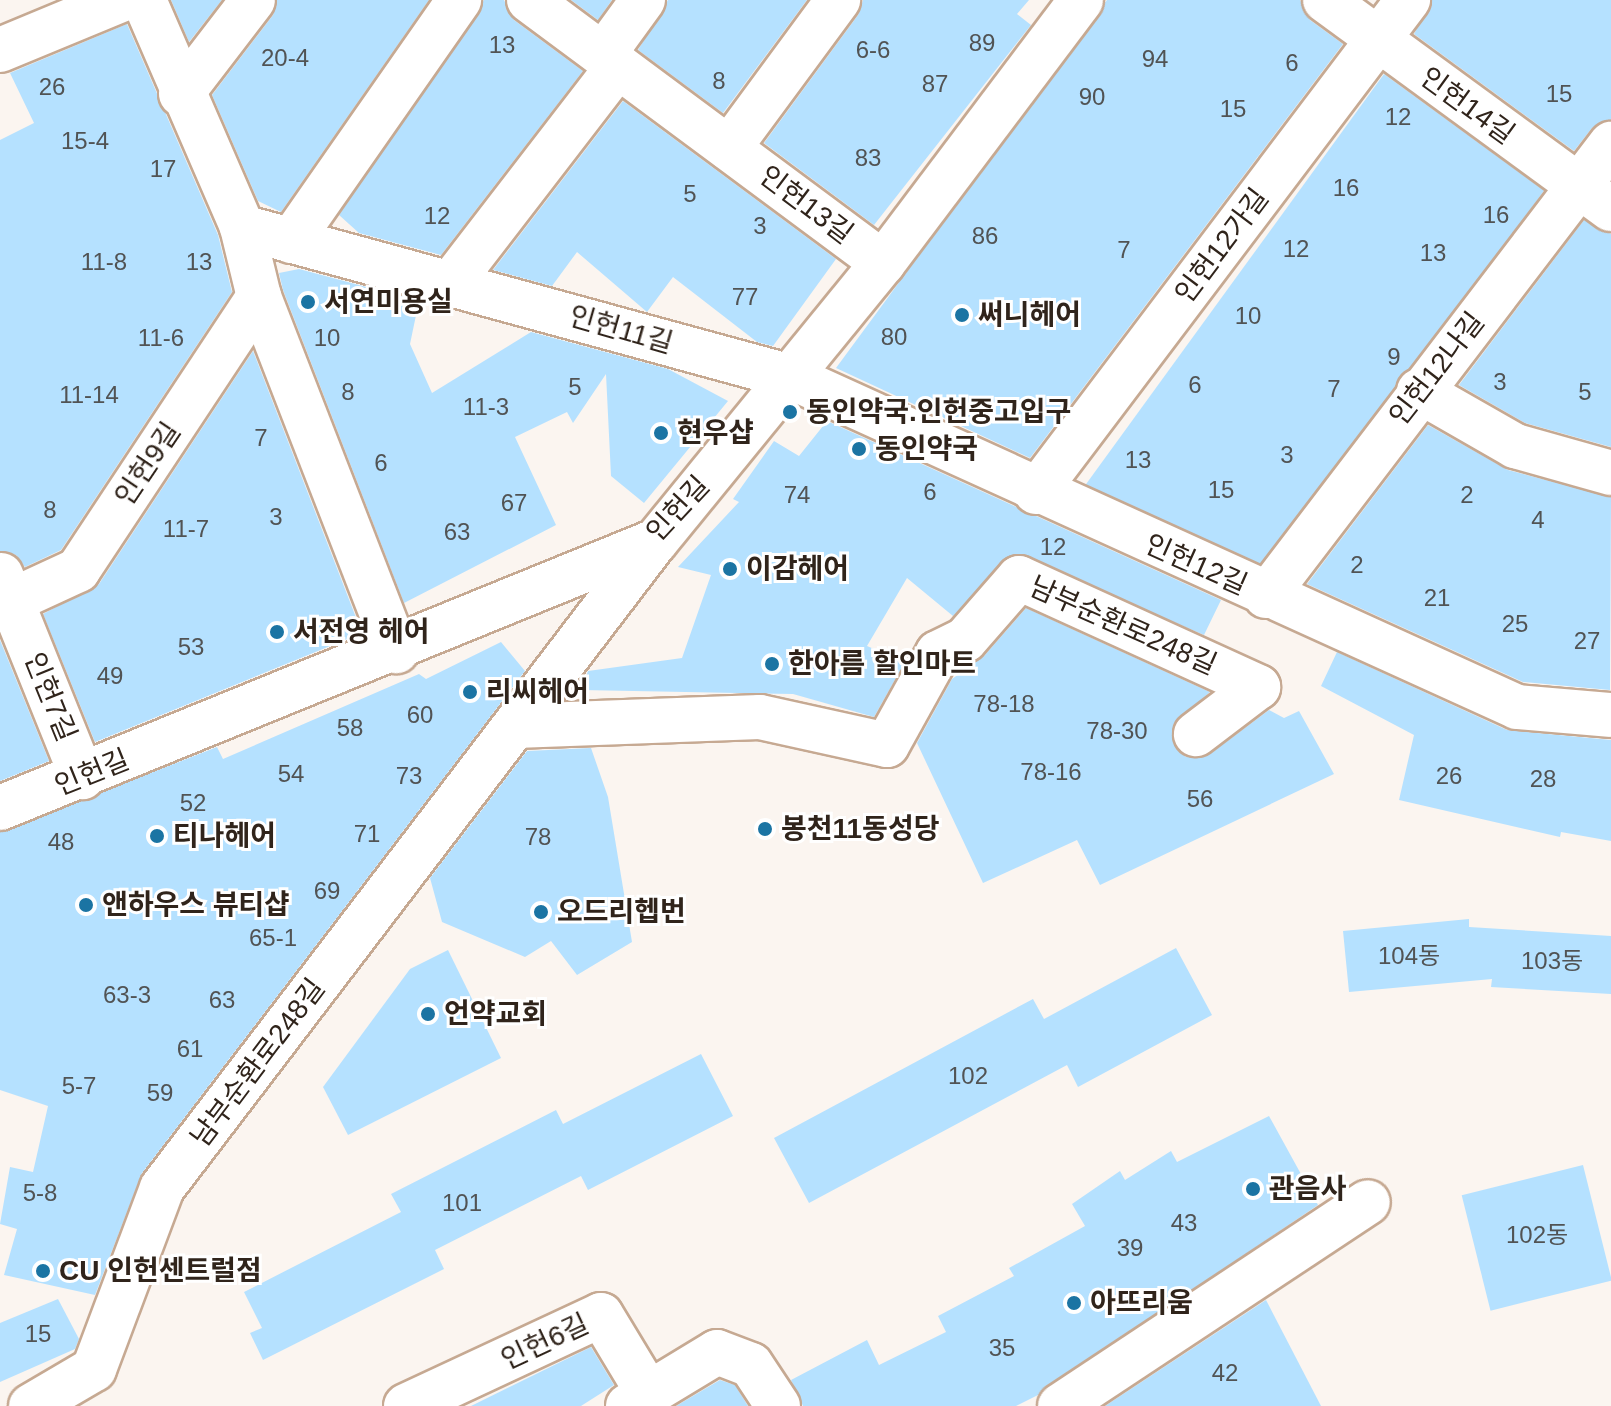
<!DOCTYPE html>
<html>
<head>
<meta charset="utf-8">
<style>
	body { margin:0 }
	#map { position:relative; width:1611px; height:1406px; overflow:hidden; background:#fbf5f0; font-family:Arial,"Noto Sans KR",sans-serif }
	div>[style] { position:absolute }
	.building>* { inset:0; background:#b5e1ff; transform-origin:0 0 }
	.roads { filter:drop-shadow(2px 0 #c6a992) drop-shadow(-2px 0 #c6a992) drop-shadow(0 2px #c6a992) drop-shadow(0 -2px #c6a992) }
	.minor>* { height:44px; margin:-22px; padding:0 22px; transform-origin:22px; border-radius:22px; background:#fff }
	.dots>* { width:22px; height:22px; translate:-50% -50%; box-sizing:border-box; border:4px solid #fff; border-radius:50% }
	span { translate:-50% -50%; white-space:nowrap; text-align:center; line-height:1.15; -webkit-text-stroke:6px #fff; paint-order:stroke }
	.number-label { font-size:24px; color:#515354 }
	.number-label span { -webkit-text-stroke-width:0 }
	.street-label { font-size:28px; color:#30241b }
	.poi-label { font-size:28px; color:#30241b; font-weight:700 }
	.left { translate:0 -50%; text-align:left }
</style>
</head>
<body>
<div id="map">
	<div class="building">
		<i style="clip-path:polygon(171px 0,222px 0,189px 42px)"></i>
		<i style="clip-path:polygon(277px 0,429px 0,281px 212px,258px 201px,212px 95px,273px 15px)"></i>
		<i style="clip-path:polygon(484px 0,504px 0,514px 20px,583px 71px,441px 255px,359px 233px,339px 215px)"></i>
		<i style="clip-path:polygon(571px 0,612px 0,598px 20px)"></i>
		<i style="clip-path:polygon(668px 0,807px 0,723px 113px,638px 50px)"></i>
		<i style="clip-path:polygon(863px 0,1029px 0,1017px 14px,1031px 25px,874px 225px,764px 143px,858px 15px)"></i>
		<i style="clip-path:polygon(1107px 0,1300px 0,1310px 20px,1343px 44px,1030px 458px,836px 368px)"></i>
		<i style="clip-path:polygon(1432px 0,1611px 0,1611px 120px,1592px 128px,1574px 151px,1414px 34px)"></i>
		<i style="clip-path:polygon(127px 24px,218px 235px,232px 292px,61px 550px,25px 567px,16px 555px,0 551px,0 140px,34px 123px,10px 73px)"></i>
		<i style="left:1384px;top:74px;width:198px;height:508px;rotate:36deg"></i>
		<i style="clip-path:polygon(623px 101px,836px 259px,773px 346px,757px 342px,673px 277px,647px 312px,577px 252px,552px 286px,493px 270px)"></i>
		<i style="clip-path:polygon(1584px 220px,1611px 234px,1611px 447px,1525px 423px,1459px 385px)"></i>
		<i style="clip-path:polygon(299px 269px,419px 301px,410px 344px,432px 393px,531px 332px,668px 369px,728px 401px,644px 503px,611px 476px,606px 374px,573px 423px,567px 412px,515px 437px,556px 525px,404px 603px,283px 290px,279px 273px)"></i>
		<i style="clip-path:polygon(253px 351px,362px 633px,95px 742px,43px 614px,99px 584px)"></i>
		<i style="clip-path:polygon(827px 421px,1221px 600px,1204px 635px,1015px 554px,953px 616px,907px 578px,867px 646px,905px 662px,874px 717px,793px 694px,581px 690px,588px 671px,682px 658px,711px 575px,678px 567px,739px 502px,733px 499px,774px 441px,799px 456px)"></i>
		<i style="clip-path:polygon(1428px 425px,1508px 470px,1611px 497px,1610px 690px,1523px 682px,1307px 584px)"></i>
		<i style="clip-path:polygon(1026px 608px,1210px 692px,1173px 725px,1176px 748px,1186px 757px,1210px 754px,1269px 710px,1284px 718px,1299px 711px,1334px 774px,1100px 885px,1077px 840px,983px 883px,917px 743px,952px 679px,984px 656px)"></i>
		<i style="clip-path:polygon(0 640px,49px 761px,0 781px)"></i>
		<i style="clip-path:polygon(501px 642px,525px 671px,142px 1173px,95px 1295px,4px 1275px,17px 1229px,0 1224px,10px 1167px,33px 1172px,48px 1106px,0 1090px,0 832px,217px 747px,223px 759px,419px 674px,426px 679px)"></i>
		<i style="clip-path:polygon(1337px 652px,1507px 730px,1611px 740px,1611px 841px,1561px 832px,1560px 837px,1399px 800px,1414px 735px,1321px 686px)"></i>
		<i style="clip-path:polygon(591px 748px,608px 797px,632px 942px,577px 975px,551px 941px,525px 957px,442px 922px,430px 878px,527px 751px)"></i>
		<i style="clip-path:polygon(1469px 919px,1469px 927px,1611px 936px,1611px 994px,1491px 987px,1492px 979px,1349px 992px,1343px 931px)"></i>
		<i style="clip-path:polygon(1176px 948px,1212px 1015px,1078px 1087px,1067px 1065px,809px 1203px,774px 1138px,1033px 999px,1044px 1019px)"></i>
		<i style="clip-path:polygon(448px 950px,501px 1058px,348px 1135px,323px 1087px,410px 969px)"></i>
		<i style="clip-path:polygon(701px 1054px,733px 1116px,588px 1190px,581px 1176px,435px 1250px,444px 1269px,263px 1360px,250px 1333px,262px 1328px,244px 1292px,401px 1212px,391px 1194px,556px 1110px,563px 1124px)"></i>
		<i style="clip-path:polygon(1269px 1116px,1318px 1205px,1038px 1395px,1016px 1406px,803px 1406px,791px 1380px,867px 1340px,879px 1365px,946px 1332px,938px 1316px,1014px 1276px,1009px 1268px,1085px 1226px,1072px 1204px,1120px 1171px,1125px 1180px,1171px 1151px,1177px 1162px)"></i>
		<i style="left:1583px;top:1165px;width:119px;height:125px;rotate:76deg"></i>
		<i style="clip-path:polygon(58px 1299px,79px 1339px,75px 1349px,0 1382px,0 1323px)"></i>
		<i style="clip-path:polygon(1266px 1300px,1321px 1406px,1105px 1406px)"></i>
		<i style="clip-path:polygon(591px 1347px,614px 1385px,581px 1406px,471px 1406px)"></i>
		<i style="clip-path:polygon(720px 1380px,735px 1385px,748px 1406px,676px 1406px)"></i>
	</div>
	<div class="roads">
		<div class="minor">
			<i style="left:144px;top:0;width:247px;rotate:66.6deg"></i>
			<i style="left:242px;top:227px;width:72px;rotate:76.3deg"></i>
			<i style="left:259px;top:297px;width:380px;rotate:68.8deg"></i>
			<i style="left:529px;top:0;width:441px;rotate:36.6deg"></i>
			<i style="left:1325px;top:0;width:354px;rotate:36.2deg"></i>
			<i style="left:0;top:50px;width:131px;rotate:-22.5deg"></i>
			<i style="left:603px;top:55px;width:68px;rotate:-54deg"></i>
			<i style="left:181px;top:94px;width:118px;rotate:-52.5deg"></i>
			<i style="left:729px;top:148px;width:184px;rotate:-53.6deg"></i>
			<i style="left:242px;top:227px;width:569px;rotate:15.28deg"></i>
			<i style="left:791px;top:377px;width:797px;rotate:24.44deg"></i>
			<i style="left:1517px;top:707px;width:94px;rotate:4.9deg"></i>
			<i style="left:291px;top:241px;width:294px;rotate:-55.1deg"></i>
			<i style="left:451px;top:283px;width:274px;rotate:-52.4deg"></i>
			<i style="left:1419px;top:391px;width:111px;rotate:29.8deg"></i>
			<i style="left:1515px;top:446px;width:100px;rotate:15.7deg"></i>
			<i style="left:1036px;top:492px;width:617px;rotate:-52.91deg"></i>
			<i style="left:1px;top:575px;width:218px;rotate:68.1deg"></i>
			<i style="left:1266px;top:596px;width:569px;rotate:-52.65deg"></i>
			<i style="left:11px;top:601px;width:74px;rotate:-24.8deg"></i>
			<i style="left:78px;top:570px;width:328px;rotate:-56.5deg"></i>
			<i style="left:515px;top:726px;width:245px;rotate:-2.1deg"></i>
			<i style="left:760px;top:717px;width:130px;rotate:12.4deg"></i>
			<i style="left:887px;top:745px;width:105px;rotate:-61deg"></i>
			<i style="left:938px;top:653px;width:30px;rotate:-26deg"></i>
			<i style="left:965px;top:640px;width:82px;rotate:-48.9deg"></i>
			<i style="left:1019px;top:578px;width:263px;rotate:24.5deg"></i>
			<i style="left:1258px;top:687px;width:78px;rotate:142.8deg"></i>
			<i style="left:0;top:808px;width:708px;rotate:-22.15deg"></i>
			<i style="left:656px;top:541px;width:359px;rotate:-50.8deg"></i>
			<i style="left:883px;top:263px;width:329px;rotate:-53deg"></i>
			<i style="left:31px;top:1406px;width:73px;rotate:-30.4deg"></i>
			<i style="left:94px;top:1369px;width:193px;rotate:-69.4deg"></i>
			<i style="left:162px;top:1188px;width:811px;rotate:-52.66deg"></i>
			<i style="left:406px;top:1406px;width:215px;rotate:-25deg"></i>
			<i style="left:601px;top:1315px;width:91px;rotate:58.9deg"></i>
			<i style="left:628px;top:1406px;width:104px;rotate:-31.2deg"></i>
			<i style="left:717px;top:1352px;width:36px;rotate:21deg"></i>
			<i style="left:751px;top:1365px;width:49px;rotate:56.6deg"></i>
			<i style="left:1060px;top:1406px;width:369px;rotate:-33.5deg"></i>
		</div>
	</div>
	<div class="dots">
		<i style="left:308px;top:302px;background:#1b74a3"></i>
		<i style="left:962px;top:315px;background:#1b74a3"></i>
		<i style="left:790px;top:412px;background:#1b74a3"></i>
		<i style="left:661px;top:433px;background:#1b74a3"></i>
		<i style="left:859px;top:449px;background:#1b74a3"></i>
		<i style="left:730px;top:569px;background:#1b74a3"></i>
		<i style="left:277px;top:632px;background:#1b74a3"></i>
		<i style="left:772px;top:664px;background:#1b74a3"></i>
		<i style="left:470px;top:692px;background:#1b74a3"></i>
		<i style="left:765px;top:829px;background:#1b74a3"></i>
		<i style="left:157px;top:836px;background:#1b74a3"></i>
		<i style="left:86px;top:905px;background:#1b74a3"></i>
		<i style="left:541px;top:912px;background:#1b74a3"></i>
		<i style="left:428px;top:1014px;background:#1b74a3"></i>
		<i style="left:1253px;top:1189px;background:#1b74a3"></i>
		<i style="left:43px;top:1271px;background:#1b74a3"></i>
		<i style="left:1074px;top:1303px;background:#1b74a3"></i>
	</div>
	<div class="number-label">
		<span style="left:982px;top:43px">89</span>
		<span style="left:502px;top:45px">13</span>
		<span style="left:873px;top:50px">6-6</span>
		<span style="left:285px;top:58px">20-4</span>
		<span style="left:1155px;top:59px">94</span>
		<span style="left:1292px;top:63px">6</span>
		<span style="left:719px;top:81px">8</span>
		<span style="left:935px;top:84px">87</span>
		<span style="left:52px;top:87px">26</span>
		<span style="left:1559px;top:94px">15</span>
		<span style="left:1092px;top:97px">90</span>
		<span style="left:1233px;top:109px">15</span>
		<span style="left:1398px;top:117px">12</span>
		<span style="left:85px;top:141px">15-4</span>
		<span style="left:868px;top:158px">83</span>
		<span style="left:163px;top:169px">17</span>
		<span style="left:1346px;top:188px">16</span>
		<span style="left:690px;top:194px">5</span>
		<span style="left:1496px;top:215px">16</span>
		<span style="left:437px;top:216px">12</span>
		<span style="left:760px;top:226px">3</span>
		<span style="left:985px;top:236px">86</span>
		<span style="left:1296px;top:249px">12</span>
		<span style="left:1124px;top:250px">7</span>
		<span style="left:1433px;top:253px">13</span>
		<span style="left:104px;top:262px">11-8</span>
		<span style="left:199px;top:262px">13</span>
		<span style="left:745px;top:297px">77</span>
		<span style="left:1248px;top:316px">10</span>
		<span style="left:894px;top:337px">80</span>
		<span style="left:161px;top:338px">11-6</span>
		<span style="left:327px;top:338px">10</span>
		<span style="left:1394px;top:357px">9</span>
		<span style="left:1500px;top:382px">3</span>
		<span style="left:1195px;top:385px">6</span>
		<span style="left:575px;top:387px">5</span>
		<span style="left:1334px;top:389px">7</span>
		<span style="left:348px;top:392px">8</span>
		<span style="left:1585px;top:392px">5</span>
		<span style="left:89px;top:395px">11-14</span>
		<span style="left:486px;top:407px">11-3</span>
		<span style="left:261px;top:438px">7</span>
		<span style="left:1287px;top:455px">3</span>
		<span style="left:1138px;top:460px">13</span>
		<span style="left:381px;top:463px">6</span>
		<span style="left:1221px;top:490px">15</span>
		<span style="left:930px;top:492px">6</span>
		<span style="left:797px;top:495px">74</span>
		<span style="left:1467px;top:495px">2</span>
		<span style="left:514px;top:503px">67</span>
		<span style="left:50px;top:510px">8</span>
		<span style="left:276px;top:517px">3</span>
		<span style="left:1538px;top:520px">4</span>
		<span style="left:186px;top:529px">11-7</span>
		<span style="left:457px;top:532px">63</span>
		<span style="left:1053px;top:547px">12</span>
		<span style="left:1357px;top:565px">2</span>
		<span style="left:1437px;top:598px">21</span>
		<span style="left:1515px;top:624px">25</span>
		<span style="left:1587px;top:641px">27</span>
		<span style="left:191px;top:647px">53</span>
		<span style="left:110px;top:676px">49</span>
		<span style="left:1004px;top:704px">78-18</span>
		<span style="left:420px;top:715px">60</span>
		<span style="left:350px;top:728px">58</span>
		<span style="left:1117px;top:731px">78-30</span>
		<span style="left:1051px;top:772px">78-16</span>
		<span style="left:291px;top:774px">54</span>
		<span style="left:409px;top:776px">73</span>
		<span style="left:1449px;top:776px">26</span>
		<span style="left:1543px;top:779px">28</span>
		<span style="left:1200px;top:799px">56</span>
		<span style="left:193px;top:803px">52</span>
		<span style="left:367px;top:834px">71</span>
		<span style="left:538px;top:837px">78</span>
		<span style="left:61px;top:842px">48</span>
		<span style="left:327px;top:891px">69</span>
		<span style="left:273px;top:938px">65-1</span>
		<span style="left:1409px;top:956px">104동</span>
		<span style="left:1552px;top:961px">103동</span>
		<span style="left:127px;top:995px">63-3</span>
		<span style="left:222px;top:1000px">63</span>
		<span style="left:190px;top:1049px">61</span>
		<span style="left:968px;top:1076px">102</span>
		<span style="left:79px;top:1086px">5-7</span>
		<span style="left:160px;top:1093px">59</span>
		<span style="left:40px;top:1193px">5-8</span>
		<span style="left:462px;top:1203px">101</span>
		<span style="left:1184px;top:1223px">43</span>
		<span style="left:1537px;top:1235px">102동</span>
		<span style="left:1130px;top:1248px">39</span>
		<span style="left:38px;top:1334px">15</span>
		<span style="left:1002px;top:1348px">35</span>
		<span style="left:1225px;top:1373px">42</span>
	</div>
	<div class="street-label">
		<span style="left:1467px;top:106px;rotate:36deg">인헌14길</span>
		<span style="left:806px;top:205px;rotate:37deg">인헌13길</span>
		<span style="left:1222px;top:246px;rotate:-53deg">인헌12가길</span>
		<span style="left:621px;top:330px;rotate:16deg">인헌11길</span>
		<span style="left:1437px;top:369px;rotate:-52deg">인헌12나길</span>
		<span style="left:148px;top:464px;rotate:-56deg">인헌9길</span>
		<span style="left:678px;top:509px;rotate:-47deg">인헌길</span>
		<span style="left:1196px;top:565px;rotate:24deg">인헌12길</span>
		<span style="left:1123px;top:626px;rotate:24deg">남부순환로248길</span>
		<span style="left:50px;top:697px;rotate:68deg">인헌7길</span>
		<span style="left:92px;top:773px;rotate:-22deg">인헌길</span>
		<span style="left:258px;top:1063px;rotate:-53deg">남부순환로248길</span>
		<span style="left:545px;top:1342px;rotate:-25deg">인헌6길</span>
	</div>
	<div class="poi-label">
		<span class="left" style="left:324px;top:302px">서연미용실</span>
		<span class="left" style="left:978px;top:315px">써니헤어</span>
		<span class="left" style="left:806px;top:412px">동인약국.인헌중고입구</span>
		<span class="left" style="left:677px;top:433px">현우샵</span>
		<span class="left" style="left:875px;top:449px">동인약국</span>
		<span class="left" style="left:746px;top:569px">이감헤어</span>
		<span class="left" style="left:293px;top:632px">서전영 헤어</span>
		<span class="left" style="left:788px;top:664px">한아름 할인마트</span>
		<span class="left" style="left:486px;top:692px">리씨헤어</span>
		<span class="left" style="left:781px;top:829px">봉천11동성당</span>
		<span class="left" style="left:173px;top:836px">티나헤어</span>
		<span class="left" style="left:102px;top:905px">앤하우스 뷰티샵</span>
		<span class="left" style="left:557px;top:912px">오드리헵번</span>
		<span class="left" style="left:444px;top:1014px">언약교회</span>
		<span class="left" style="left:1269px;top:1189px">관음사</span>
		<span class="left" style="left:59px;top:1271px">CU 인헌센트럴점</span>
		<span class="left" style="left:1090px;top:1303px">아뜨리움</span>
	</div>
</div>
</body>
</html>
